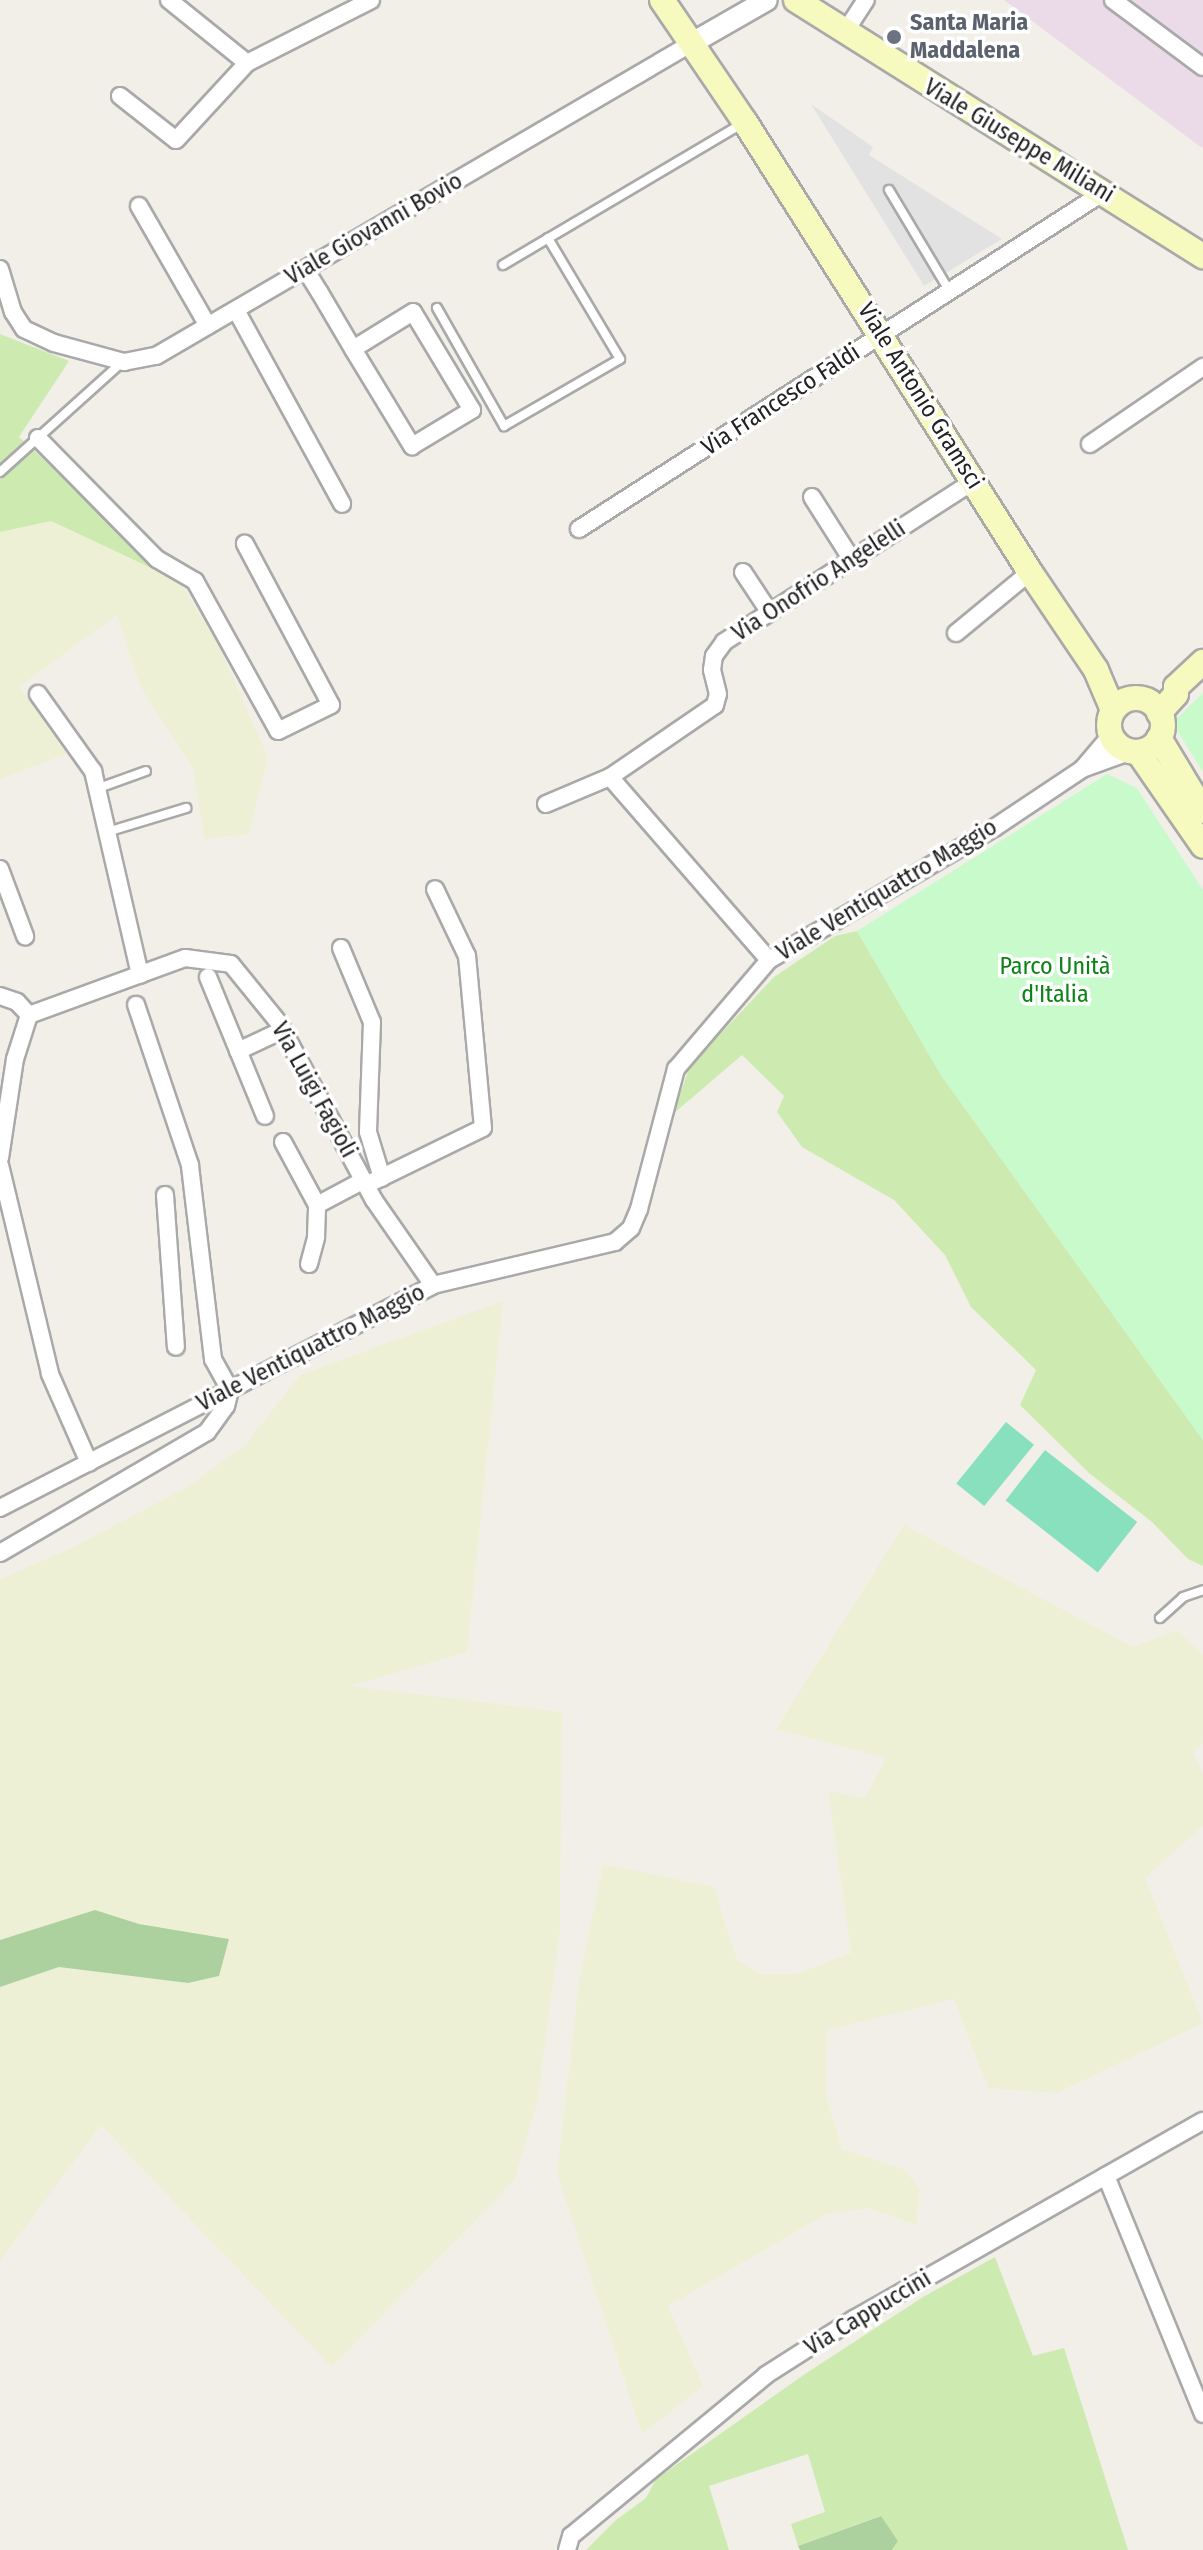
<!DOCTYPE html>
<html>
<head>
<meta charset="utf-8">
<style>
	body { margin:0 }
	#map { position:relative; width:1203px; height:2550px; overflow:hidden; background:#f2efe9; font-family:"Fira Sans Condensed",sans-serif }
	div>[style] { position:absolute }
	.industrial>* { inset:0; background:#ebdbe8 }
	.farmland>* { inset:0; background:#eef0d5 }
	.grass>* { inset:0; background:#cdebb0 }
	.forest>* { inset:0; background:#add19e }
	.park>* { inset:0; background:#c8facc }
	.pitch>* { inset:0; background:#88e0be; transform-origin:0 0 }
	.parking>* { inset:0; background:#e2e2e2 }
	.roads { filter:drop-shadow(2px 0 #a9a9a9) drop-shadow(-2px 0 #a9a9a9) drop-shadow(0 2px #a9a9a9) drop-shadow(0 -2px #a9a9a9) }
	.service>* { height:8px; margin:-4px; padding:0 4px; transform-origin:4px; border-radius:4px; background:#fff }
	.minor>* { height:16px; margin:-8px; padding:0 8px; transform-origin:8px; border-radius:8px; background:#fff }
	.tertiary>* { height:20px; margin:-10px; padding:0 10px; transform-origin:10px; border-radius:10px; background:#fff }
	.secondary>* { height:24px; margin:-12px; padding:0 12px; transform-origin:12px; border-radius:12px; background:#f7fabf }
	.secondary>.ring { margin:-12px; padding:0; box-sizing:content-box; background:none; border:24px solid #f7fabf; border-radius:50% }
	.dots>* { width:22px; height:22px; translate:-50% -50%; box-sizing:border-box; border:4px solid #fff; border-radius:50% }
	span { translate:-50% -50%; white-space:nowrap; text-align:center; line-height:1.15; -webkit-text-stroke:7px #fff; paint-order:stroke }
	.worship-label { font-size:24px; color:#5b616d; font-weight:700 }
	.left { translate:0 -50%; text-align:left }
	.street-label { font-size:24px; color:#222 }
	.park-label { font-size:24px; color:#0c8416 }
</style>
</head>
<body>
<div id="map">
	<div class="industrial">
		<i style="clip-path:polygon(1004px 0,1203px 0,1203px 148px,1198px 145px)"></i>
	</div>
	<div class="farmland">
		<i style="clip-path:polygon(50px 521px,179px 581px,217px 642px,268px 757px,249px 834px,204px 839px,193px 768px,140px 686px,117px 615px,19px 687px,67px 754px,0 779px,0 532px)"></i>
		<i style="clip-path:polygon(503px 1301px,467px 1652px,350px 1686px,562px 1712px,560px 1932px,537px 2104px,514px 2181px,331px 2367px,101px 2125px,0 2261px,0 1987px,59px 1967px,188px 1983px,228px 1939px,139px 1924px,95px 1910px,0 1940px,0 1579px,72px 1548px,187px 1487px,245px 1445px,300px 1375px)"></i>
		<i style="clip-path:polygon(904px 1525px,1133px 1647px,1177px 1630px,1203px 1655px,1203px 1743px,1193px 1752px,1203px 1774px,1203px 1826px,1145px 1878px,1203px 2023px,1057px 2093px,988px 2088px,954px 1999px,827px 2030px,826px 2095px,842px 2149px,905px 2170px,920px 2190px,917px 2225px,869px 2208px,826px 2214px,668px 2306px,703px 2386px,642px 2434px,557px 2173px,579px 1981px,603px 1864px,714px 1887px,737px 1960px,763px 1975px,797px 1974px,851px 1953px,828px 1791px,865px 1798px,886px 1758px,776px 1729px)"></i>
	</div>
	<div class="grass">
		<i style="clip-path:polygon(0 334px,69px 361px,19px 437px,179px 581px,51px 521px,0 532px)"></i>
		<i style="clip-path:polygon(857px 931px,941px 1075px,1203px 1440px,1203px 1566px,1188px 1559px,1152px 1522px,1089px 1473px,1020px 1405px,1036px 1370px,971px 1307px,945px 1255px,894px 1200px,802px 1147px,777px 1112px,784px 1096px,742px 1055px,673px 1114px,690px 1066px,774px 977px,835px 936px)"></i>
		<i style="clip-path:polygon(995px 2257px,1033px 2356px,1064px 2348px,1128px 2550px,892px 2550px,898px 2541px,880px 2516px,798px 2546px,791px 2524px,825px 2512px,808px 2454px,709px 2486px,729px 2550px,586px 2550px,616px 2520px,646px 2498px,656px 2479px,805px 2374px,923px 2297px)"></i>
	</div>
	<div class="forest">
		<i style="clip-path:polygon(95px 1910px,139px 1924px,229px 1939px,219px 1976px,188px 1983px,59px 1967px,0 1987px,0 1940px)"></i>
		<i style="clip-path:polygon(881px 2516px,898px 2541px,892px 2550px,800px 2550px,798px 2546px)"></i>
	</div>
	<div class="park">
		<i style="clip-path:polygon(1203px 693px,1203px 772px,1178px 732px,1175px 720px)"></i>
		<i style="clip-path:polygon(1107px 774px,1137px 788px,1203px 890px,1203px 1440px,941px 1075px,857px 931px)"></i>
	</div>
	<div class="pitch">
		<i style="left:1006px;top:1422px;width:36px;height:79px;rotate:39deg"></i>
		<i style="left:1045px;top:1450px;width:117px;height:64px;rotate:38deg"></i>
	</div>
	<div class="parking">
		<i style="clip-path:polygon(811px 104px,873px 147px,869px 155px,1002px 239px,924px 286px)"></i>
	</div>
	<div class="roads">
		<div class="service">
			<i style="left:889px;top:190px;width:119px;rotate:59.1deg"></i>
			<i style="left:503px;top:265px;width:279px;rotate:-30.6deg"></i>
			<i style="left:437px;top:308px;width:136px;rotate:60.4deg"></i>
			<i style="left:504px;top:426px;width:134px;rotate:-30deg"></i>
			<i style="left:620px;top:359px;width:141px;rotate:-120.8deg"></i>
			<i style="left:0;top:472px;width:163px;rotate:-42deg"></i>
			<i style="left:96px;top:789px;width:53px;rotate:-19.8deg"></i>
			<i style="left:107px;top:832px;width:83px;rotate:-16.9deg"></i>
			<i style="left:1160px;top:1618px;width:31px;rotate:-42deg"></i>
			<i style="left:1183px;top:1597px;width:21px;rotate:-19deg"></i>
		</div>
		<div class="minor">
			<i style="left:169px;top:0;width:100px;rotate:38.9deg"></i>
			<i style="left:1113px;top:0;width:112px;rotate:36.7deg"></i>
			<i style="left:845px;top:32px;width:38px;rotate:-57deg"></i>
			<i style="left:120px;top:96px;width:71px;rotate:38.2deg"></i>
			<i style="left:176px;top:140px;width:105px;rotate:-47.3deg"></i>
			<i style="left:247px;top:63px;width:139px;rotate:-26.9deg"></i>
			<i style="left:139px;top:206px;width:138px;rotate:60.1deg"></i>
			<i style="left:0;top:269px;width:45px;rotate:73.2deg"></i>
			<i style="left:13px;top:312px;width:20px;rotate:57deg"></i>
			<i style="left:24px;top:329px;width:33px;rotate:25deg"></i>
			<i style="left:54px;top:343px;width:73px;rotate:15.2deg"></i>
			<i style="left:124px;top:362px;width:33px;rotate:-11deg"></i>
			<i style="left:156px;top:356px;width:621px;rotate:-30.28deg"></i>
			<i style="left:305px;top:269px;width:28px;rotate:58deg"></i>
			<i style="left:320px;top:293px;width:65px;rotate:59.5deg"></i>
			<i style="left:353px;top:349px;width:114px;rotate:58.7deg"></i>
			<i style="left:412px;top:446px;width:70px;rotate:-31deg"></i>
			<i style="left:472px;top:410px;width:114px;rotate:-121deg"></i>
			<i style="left:413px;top:312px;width:70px;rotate:148.3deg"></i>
			<i style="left:236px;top:310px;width:221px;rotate:61.3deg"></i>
			<i style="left:38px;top:438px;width:170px;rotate:45.5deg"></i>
			<i style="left:157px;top:559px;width:44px;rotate:30.1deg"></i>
			<i style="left:195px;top:581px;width:171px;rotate:61deg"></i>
			<i style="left:278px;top:731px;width:59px;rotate:-26.1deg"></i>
			<i style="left:331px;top:705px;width:183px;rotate:-118.1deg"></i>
			<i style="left:1090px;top:444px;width:137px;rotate:-34.3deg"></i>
			<i style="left:812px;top:497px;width:75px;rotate:57.6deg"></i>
			<i style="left:579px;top:529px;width:624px;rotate:-32.7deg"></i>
			<i style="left:743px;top:572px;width:49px;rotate:56.6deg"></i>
			<i style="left:956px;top:633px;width:96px;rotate:-39.5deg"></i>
			<i style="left:38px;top:694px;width:95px;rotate:54.5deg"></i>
			<i style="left:93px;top:771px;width:209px;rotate:77deg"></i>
			<i style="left:1083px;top:768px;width:43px;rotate:-49.7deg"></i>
			<i style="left:610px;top:777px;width:242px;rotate:49deg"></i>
			<i style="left:546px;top:804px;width:69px;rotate:-22.9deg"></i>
			<i style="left:610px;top:777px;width:127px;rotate:-34.4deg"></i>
			<i style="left:715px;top:705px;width:11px;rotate:-75deg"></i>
			<i style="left:718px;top:694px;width:25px;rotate:-104deg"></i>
			<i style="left:712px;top:670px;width:14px;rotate:-82deg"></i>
			<i style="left:714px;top:656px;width:17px;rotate:-54deg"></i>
			<i style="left:724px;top:642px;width:297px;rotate:-32.8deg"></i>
			<i style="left:0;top:869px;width:72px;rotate:69.5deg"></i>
			<i style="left:341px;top:948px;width:80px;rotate:67.3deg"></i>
			<i style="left:372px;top:1022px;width:110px;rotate:92.1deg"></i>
			<i style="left:368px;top:1132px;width:48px;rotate:73.1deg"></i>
			<i style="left:208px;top:977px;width:150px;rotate:67.7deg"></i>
			<i style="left:0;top:996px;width:18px;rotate:19deg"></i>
			<i style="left:17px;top:1002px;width:18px;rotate:47deg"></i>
			<i style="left:29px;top:1015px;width:166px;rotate:-20.1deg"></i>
			<i style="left:185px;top:958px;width:46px;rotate:7.4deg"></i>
			<i style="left:231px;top:964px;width:76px;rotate:50.9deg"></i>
			<i style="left:279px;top:1023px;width:201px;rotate:61.8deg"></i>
			<i style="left:374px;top:1200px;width:103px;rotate:55.2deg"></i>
			<i style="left:238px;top:1051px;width:50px;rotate:-25deg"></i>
			<i style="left:283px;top:1142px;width:72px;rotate:61.6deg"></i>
			<i style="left:317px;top:1205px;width:53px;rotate:-28deg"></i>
			<i style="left:0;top:1158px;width:100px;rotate:-81.4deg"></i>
			<i style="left:15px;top:1059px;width:46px;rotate:-72.3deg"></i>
			<i style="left:0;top:1165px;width:215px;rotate:76.5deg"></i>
			<i style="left:50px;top:1374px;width:97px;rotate:66.3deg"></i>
			<i style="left:366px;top:1185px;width:130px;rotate:-26deg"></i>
			<i style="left:483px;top:1128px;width:173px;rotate:-95.3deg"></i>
			<i style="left:467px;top:956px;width:74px;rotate:-115.5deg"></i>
			<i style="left:165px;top:1195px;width:152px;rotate:85.9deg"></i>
			<i style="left:309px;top:1264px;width:28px;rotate:-75deg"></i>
			<i style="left:316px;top:1237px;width:32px;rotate:-88deg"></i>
			<i style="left:0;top:1508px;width:487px;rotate:-27.2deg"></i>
			<i style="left:433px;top:1285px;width:187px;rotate:-13.3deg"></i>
			<i style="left:615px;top:1242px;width:21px;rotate:-41deg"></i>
			<i style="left:631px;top:1228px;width:21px;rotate:-67deg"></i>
			<i style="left:639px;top:1209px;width:145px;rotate:-75.2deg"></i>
			<i style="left:676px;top:1069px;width:143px;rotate:-49.5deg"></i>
			<i style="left:769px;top:960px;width:261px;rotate:-30.4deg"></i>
			<i style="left:994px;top:828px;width:106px;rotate:-33.8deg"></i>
			<i style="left:1082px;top:769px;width:50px;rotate:-19.9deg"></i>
			<i style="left:0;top:1553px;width:240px;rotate:-30.3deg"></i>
			<i style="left:207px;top:1432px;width:32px;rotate:-54deg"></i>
			<i style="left:226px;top:1406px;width:16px;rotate:-76deg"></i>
			<i style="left:230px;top:1390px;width:35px;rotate:-119deg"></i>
			<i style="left:213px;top:1359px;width:195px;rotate:-96.8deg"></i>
			<i style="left:190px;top:1165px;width:169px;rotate:-108.6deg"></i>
			<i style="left:1106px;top:2176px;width:257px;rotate:67.8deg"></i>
			<i style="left:567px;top:2550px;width:15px;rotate:-74deg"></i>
			<i style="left:571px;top:2536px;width:253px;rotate:-39.5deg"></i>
			<i style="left:766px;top:2375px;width:104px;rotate:-32.5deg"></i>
			<i style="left:854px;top:2319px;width:401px;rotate:-29.6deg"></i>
		</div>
		<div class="tertiary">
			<i style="left:692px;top:43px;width:86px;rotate:-29.8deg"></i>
		</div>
		<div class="secondary">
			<i style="left:662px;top:0;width:148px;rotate:55.8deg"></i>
			<i style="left:745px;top:122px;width:533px;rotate:57.65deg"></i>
			<i style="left:1030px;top:572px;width:118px;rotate:56deg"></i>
			<i style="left:1096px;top:670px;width:43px;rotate:67deg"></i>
			<i style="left:796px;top:0;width:481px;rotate:32.2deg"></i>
			<i class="ring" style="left:1109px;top:698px;width:30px;height:30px"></i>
			<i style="left:1159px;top:713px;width:25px;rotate:-48deg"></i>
			<i style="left:1176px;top:694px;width:7px;rotate:-90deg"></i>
			<i style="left:1176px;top:687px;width:37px;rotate:-43deg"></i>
			<i style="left:1159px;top:738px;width:85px;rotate:58.9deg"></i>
			<i style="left:1138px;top:752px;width:114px;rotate:55.3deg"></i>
		</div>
	</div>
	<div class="dots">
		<i style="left:894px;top:37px;background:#6b7280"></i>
	</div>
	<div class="worship-label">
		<span class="left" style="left:910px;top:37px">Santa Maria<br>Maddalena</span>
	</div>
	<div class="street-label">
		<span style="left:1019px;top:141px;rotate:31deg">Viale Giuseppe Miliani</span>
		<span style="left:374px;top:229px;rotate:-30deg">Viale Giovanni Bovio</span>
		<span style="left:920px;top:396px;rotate:58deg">Viale Antonio Gramsci</span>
		<span style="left:781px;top:400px;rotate:-33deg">Via Francesco Faldi</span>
		<span style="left:819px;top:581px;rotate:-33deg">Via Onofrio Angelelli</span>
		<span style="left:887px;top:890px;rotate:-31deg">Viale Ventiquattro Maggio</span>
		<span style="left:314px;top:1090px;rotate:61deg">Via Luigi Fagioli</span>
		<span style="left:311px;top:1348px;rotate:-27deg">Viale Ventiquattro Maggio</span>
		<span style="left:868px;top:2313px;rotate:-31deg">Via Cappuccini</span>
	</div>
	<div class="park-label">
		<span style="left:1055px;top:981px">Parco Unità<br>d'Italia</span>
	</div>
</div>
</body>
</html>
